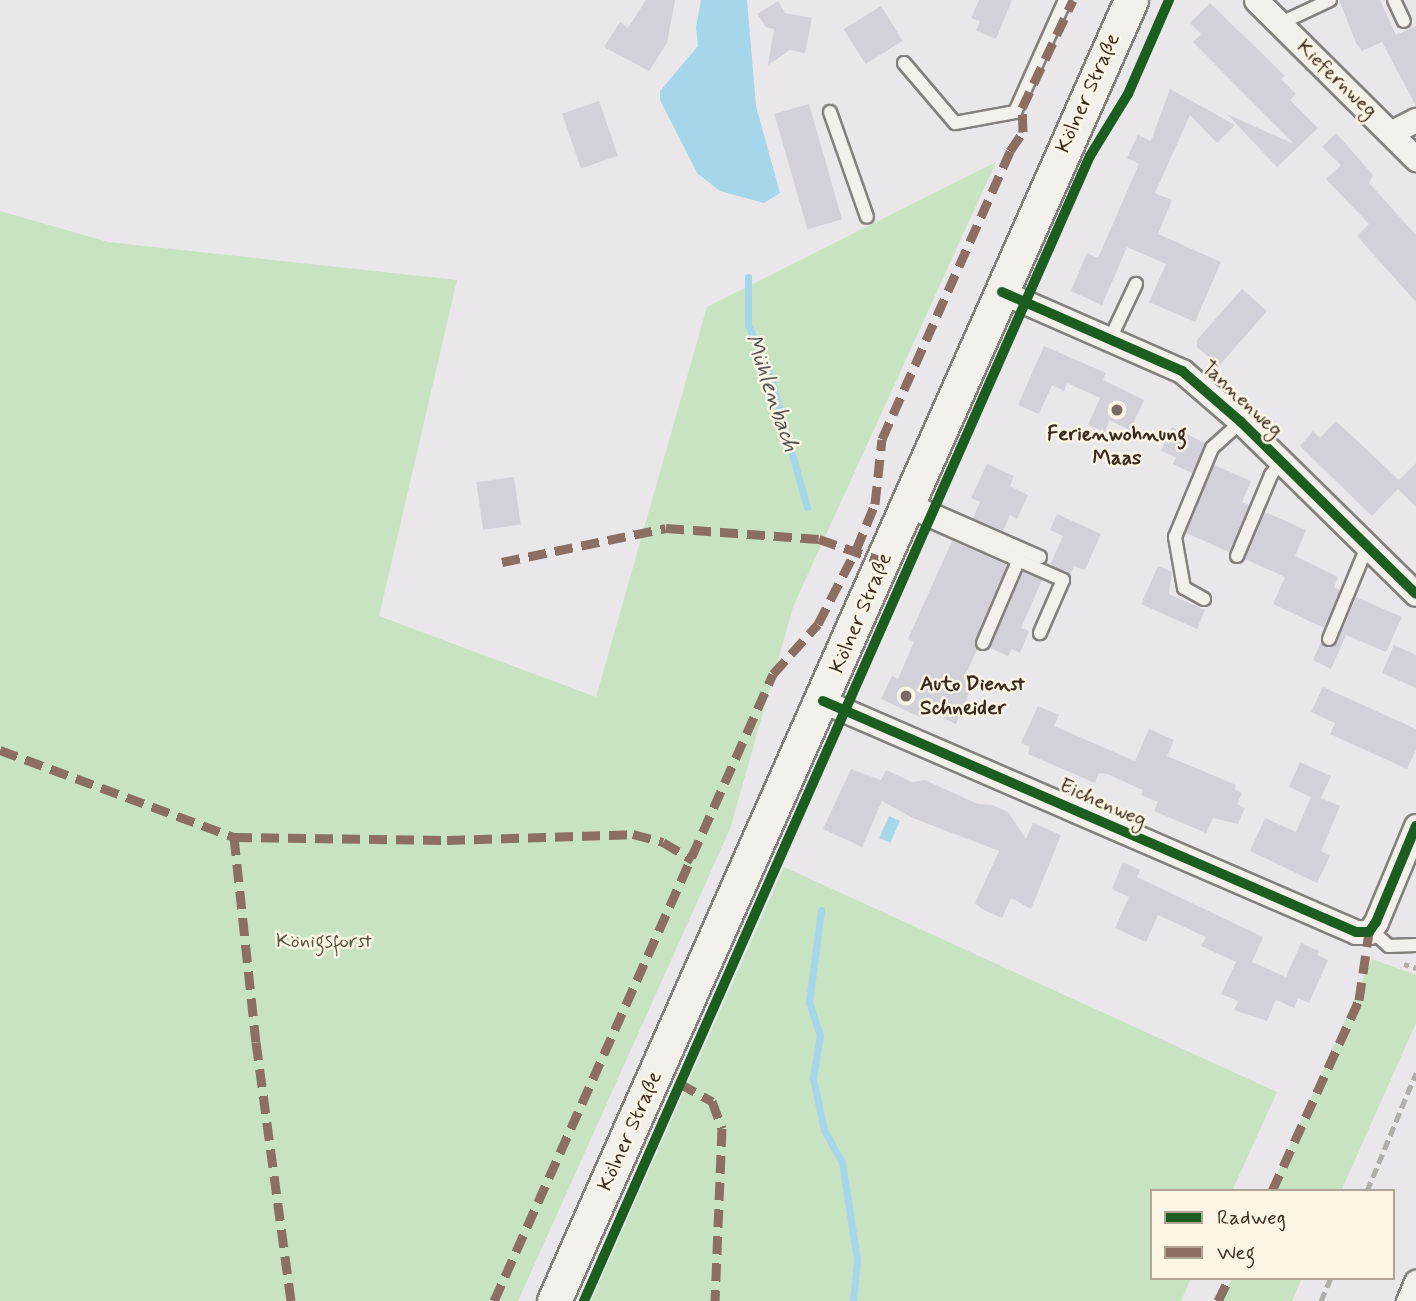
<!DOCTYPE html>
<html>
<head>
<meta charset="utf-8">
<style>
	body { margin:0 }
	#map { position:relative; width:1416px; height:1301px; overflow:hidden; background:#e9e7e9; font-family:Mynerve,sans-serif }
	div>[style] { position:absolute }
	.green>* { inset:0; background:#c7e3c1 }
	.water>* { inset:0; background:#a6d6ea; transform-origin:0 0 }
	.stream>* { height:7px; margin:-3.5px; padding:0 3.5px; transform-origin:3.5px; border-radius:3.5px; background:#a6d6ea }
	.building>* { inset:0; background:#d2d1da; transform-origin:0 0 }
	.path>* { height:4.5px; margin-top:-2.25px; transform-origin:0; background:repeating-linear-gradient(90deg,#b1ada8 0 5px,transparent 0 10px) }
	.roads { filter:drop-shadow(2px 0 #84807e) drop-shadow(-2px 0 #84807e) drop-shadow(0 2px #84807e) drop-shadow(0 -2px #84807e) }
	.lane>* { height:12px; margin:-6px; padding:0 6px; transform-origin:6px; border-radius:6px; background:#f3f0ec }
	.street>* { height:23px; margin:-11.5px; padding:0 11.5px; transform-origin:11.5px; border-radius:11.5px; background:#f3f0ec }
	.secondary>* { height:33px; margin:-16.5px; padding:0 16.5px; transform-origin:16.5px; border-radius:16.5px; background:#f3f0ec }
	.rail>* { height:5px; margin-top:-2.5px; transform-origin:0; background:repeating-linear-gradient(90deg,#b1ada8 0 10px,transparent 0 15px) }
	.quiet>* { height:9px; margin-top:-4.5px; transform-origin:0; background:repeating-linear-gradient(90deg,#8d6e63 0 18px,transparent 0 27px) }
	.cycleway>* { height:10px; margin:-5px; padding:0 5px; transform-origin:5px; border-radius:5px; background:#1b5e20 }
	.dots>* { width:19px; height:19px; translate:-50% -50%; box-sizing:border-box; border:4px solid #fcf5e5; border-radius:50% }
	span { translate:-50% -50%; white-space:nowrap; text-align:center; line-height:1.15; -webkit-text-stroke:5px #fcf5e5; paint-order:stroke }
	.street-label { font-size:21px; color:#3b2a1e }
	.poi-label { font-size:21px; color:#3b2a1e; font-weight:700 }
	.left { translate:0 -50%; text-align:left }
	.park-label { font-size:21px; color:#57573f }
	.water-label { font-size:23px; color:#4f5351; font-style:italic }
	.legend { position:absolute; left:1150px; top:1189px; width:245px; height:91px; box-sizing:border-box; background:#fcf5e5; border:2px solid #afa495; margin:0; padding:9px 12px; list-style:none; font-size:21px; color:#3b2a1e }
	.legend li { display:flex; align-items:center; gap:14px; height:35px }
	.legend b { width:35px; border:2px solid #afa495 }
</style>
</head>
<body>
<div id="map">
	<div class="green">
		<i style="clip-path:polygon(996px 162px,793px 607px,730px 829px,518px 1301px,0 1301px,0 211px,108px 242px,457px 280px,379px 616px,596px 697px,707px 307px)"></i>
		<i style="clip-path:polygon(784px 867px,1277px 1092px,1232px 1191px,1152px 1191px,1152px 1278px,1191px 1278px,1181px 1301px,591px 1301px)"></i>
		<i style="clip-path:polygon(1372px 959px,1416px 975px,1416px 1023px,1341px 1191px,1270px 1191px)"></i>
		<i style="clip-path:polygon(1232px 1278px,1302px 1278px,1292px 1301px,1222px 1301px)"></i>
	</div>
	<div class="water">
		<i style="clip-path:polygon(701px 0,747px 0,756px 106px,780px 193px,764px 203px,720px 191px,697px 173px,660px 100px,660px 91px,698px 46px,696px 27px)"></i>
		<i style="left:889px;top:816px;width:12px;height:24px;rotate:24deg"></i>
	</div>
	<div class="stream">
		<i style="left:748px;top:277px;width:48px;rotate:90deg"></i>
		<i style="left:748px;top:325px;width:44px;rotate:64.6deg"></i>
		<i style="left:767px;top:365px;width:148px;rotate:74.3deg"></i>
		<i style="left:821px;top:910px;width:93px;rotate:97.4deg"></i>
		<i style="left:809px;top:1002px;width:35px;rotate:72deg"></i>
		<i style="left:820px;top:1035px;width:44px;rotate:99.2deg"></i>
		<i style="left:813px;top:1078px;width:53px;rotate:78.1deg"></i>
		<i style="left:824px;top:1130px;width:37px;rotate:61deg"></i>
		<i style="left:842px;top:1162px;width:99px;rotate:81.3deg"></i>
		<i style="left:857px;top:1260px;width:41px;rotate:95.6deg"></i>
	</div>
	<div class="building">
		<i style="clip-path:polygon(646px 0,675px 0,667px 43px,649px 71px,604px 47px,620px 22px,628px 28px)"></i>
		<i style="clip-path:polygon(979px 0,1012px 0,996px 39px,976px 31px,980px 21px,971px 18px)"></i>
		<i style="clip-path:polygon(1339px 0,1380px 0,1396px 35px,1416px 26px,1416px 106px,1382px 42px,1362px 51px,1356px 43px)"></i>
		<i style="clip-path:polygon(778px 1px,785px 13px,812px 18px,805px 53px,790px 50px,768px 65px,774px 29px,766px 27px,757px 14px)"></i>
		<i style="clip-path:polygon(1210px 3px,1285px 76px,1281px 79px,1296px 94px,1290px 100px,1318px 128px,1277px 167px,1227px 114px,1294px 144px,1193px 42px,1201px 34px,1190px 23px)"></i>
		<i style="left:881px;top:6px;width:41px;height:44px;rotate:58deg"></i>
		<i style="clip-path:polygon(1170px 89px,1235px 125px,1217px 143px,1190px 115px,1155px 193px,1172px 200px,1158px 234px,1221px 262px,1195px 322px,1149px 302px,1166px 264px,1127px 247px,1102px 305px,1071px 291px,1087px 253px,1098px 258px,1139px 164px,1127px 158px,1138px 135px,1151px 141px)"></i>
		<i style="left:599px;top:101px;width:58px;height:39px;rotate:71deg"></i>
		<i style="left:809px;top:104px;width:120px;height:36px;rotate:74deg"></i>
		<i style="clip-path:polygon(1336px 133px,1373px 175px,1369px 183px,1416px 235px,1416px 302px,1357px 236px,1369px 224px,1326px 179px,1341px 165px,1322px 147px)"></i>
		<i style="clip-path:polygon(1242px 289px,1267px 311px,1219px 366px,1197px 347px,1197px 340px)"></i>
		<i style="clip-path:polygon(1044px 346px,1106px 373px,1103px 380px,1144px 400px,1130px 430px,1109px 420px,1105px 432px,1088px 425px,1100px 398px,1067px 383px,1064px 391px,1052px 385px,1039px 414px,1018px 405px)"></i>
		<i style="clip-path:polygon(1336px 421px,1399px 480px,1416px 463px,1416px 507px,1398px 489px,1372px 516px,1300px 446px,1313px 431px,1320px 438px)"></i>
		<i style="clip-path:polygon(1172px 427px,1205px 443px,1192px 473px,1173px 464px,1176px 457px,1161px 451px)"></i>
		<i style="clip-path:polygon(987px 464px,1014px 476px,1010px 486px,1028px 495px,1017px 519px,1010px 515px,1003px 531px,973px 518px,980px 502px,971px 498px)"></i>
		<i style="clip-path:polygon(1214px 465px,1251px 481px,1242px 502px,1249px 505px,1229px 552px,1186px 533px)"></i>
		<i style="left:514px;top:477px;width:48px;height:38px;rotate:82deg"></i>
		<i style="clip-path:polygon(1265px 512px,1306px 530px,1295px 556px,1338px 577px,1334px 587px,1340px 590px,1324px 628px,1273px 604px,1285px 577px,1245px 559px)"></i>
		<i style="clip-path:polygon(1057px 514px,1101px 534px,1085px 570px,1074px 566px,1070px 575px,1050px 565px,1063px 536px,1050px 530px)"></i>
		<i style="clip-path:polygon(952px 541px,1007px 565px,975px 640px,977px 649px,965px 676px,975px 680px,956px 724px,923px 709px,920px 717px,881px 699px,892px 676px,898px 679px,914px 642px,908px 639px)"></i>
		<i style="clip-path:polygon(1158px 566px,1172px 572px,1169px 594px,1205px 610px,1197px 629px,1141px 604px)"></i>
		<i style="clip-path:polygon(1023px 572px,1042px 580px,1021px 628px,1029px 631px,1020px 653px,1012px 649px,1008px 656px,990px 648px)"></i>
		<i style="clip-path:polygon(1356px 597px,1402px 617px,1386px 652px,1346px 635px,1331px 669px,1313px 660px,1321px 642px,1329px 648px,1337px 643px)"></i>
		<i style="clip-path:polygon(1394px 645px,1416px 655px,1416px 688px,1382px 673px)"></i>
		<i style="clip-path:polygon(1323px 687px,1416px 729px,1416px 750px,1407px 769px,1330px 734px,1335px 723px,1311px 712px)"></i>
		<i style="clip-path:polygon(1038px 706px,1059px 715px,1054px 726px,1135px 761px,1149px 729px,1174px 740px,1167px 756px,1236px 785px,1234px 789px,1242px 793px,1237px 804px,1245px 808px,1238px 824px,1213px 818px,1206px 833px,1154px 811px,1158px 802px,1141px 795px,1143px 790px,1107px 774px,1099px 773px,1095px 783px,1028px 754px,1030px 747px,1021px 743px)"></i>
		<i style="clip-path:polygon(1300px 762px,1331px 776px,1321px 798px,1340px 806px,1321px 851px,1330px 856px,1317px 883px,1250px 851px,1265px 818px,1296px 832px,1311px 797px,1289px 787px)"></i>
		<i style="clip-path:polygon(851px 769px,881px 780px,886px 770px,912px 782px,925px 780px,978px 804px,992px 805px,1008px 812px,1026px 839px,1033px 823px,1061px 835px,1031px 909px,1011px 898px,1002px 918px,982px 909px,975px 903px,999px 851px,913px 818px,882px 801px,862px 847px,823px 829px)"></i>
		<i style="clip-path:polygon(1123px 862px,1140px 870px,1137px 877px,1263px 937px,1252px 962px,1286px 977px,1301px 943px,1319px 951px,1317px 955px,1328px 960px,1309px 1003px,1298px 998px,1294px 1008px,1276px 1000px,1267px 1021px,1234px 1010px,1238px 1001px,1221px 994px,1236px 962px,1201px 946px,1206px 937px,1158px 915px,1146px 942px,1115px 928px,1129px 897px,1112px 889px)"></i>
	</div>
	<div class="path">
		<i style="left:1404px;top:964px;width:13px;rotate:18deg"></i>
	</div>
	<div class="roads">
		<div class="lane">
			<i style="left:1394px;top:0;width:23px;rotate:65deg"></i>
			<i style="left:1281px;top:23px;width:54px;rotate:-25.1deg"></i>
			<i style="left:904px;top:63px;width:79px;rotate:49.6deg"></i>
			<i style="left:955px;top:123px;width:61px;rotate:-10.4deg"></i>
			<i style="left:1015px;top:112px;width:123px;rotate:-65.9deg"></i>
			<i style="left:830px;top:112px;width:111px;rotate:70.6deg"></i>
			<i style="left:1110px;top:339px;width:61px;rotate:-64.7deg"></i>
			<i style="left:910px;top:500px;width:142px;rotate:23.7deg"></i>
			<i style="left:905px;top:510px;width:173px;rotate:23.9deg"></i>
			<i style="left:1063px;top:580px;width:58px;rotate:113.5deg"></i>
			<i style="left:1237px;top:556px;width:88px;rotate:-67.2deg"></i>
			<i style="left:1271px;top:475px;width:16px;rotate:-52deg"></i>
			<i style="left:1204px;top:599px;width:23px;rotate:-151deg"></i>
			<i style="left:1184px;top:588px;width:52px;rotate:-100deg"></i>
			<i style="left:1175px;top:537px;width:96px;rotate:-67.4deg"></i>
			<i style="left:1212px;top:448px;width:39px;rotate:-42deg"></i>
			<i style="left:1329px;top:639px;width:100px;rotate:-67.6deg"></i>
			<i style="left:983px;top:643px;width:91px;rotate:-66.8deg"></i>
			<i style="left:1371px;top:930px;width:24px;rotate:42deg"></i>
			<i style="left:1389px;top:946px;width:27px;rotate:-2deg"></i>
		</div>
		<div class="street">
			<i style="left:1256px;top:0;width:226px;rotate:44.8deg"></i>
			<i style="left:1392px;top:132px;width:27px;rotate:-27deg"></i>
			<i style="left:1002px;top:292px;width:197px;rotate:23.7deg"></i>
			<i style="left:1182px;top:371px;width:78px;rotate:40.8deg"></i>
			<i style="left:1241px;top:422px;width:245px;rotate:44.5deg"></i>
			<i style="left:823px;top:701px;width:581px;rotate:23.43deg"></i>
			<i style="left:1356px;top:932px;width:13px"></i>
			<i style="left:1369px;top:932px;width:12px;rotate:-55deg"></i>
			<i style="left:1376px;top:922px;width:104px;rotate:-67.4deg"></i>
			<i style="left:1408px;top:1301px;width:21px;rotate:-67deg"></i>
		</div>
		<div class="secondary">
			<i style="left:554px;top:1301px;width:1423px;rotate:-66.08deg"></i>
		</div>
	</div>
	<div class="rail">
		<i style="left:1367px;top:1191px;width:128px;rotate:-67.4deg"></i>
		<i style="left:1321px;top:1301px;width:25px;rotate:-67deg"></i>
	</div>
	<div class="quiet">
		<i style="left:502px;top:562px;width:167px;rotate:-11.7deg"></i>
		<i style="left:666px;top:528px;width:153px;rotate:4.1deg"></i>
		<i style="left:819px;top:539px;width:68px;rotate:19deg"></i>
		<i style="left:0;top:750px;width:250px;rotate:20.4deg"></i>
		<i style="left:234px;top:837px;width:213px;rotate:0.8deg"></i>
		<i style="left:447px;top:840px;width:186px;rotate:-1.8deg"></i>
		<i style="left:633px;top:834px;width:31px;rotate:15deg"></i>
		<i style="left:663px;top:842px;width:35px;rotate:31deg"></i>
		<i style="left:234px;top:837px;width:206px;rotate:83.9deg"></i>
		<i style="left:256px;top:1042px;width:261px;rotate:82.3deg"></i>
		<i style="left:679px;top:1083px;width:38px;rotate:29deg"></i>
		<i style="left:712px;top:1101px;width:29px;rotate:70deg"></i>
		<i style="left:722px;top:1128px;width:173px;rotate:92.3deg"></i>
		<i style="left:1272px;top:1191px;width:210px;rotate:-65.5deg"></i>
		<i style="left:1359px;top:1000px;width:69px;rotate:-81.6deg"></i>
		<i style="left:494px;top:1301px;width:686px;rotate:-66.01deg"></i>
		<i style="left:773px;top:674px;width:67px;rotate:-48deg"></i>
		<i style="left:818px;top:624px;width:83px;rotate:-62.8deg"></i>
		<i style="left:856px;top:550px;width:50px;rotate:-67.6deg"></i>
		<i style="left:875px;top:504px;width:65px;rotate:-83.9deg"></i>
		<i style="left:882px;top:439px;width:315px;rotate:-66deg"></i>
		<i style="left:1010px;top:151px;width:23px;rotate:-56deg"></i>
		<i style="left:1023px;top:132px;width:24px;rotate:-92deg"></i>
		<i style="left:1022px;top:108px;width:119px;rotate:-64.7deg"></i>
		<i style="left:1218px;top:1301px;width:25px;rotate:-64deg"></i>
	</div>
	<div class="cycleway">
		<i style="left:1002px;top:292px;width:197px;rotate:23.7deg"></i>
		<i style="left:1182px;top:371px;width:78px;rotate:40.8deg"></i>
		<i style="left:1241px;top:422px;width:245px;rotate:44.5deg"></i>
		<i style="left:823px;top:701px;width:581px;rotate:23.43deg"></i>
		<i style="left:1356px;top:932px;width:13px"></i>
		<i style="left:1369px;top:932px;width:12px;rotate:-55deg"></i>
		<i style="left:1376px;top:922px;width:104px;rotate:-67.4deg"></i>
		<i style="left:584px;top:1301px;width:1252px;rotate:-66.16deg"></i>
		<i style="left:1090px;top:156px;width:73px;rotate:-58.5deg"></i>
		<i style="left:1128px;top:94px;width:103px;rotate:-66.4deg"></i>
	</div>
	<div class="dots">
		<i style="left:1117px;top:410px;background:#786c65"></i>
		<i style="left:906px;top:696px;background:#786c65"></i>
	</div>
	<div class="street-label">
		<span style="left:1337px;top:79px;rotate:44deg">Kiefernweg</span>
		<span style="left:1088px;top:93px;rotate:-66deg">Kölner Straße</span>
		<span style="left:1242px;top:399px;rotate:43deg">Tannenweg</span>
		<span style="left:861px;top:613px;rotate:-67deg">Kölner Straße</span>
		<span style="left:1103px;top:803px;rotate:24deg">Eichenweg</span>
		<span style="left:630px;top:1131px;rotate:-66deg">Kölner Straße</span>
	</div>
	<div class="poi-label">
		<span style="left:1117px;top:446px">Ferienwohnung<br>Maas</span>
		<span class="left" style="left:920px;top:696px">Auto Dienst<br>Schneider</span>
	</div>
	<div class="park-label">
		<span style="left:324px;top:941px">Königsforst</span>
	</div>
	<div class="water-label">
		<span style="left:771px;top:393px;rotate:71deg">Mühlenbach</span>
	</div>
	<ul class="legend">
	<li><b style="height:9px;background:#1b5e20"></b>Radweg</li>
	<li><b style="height:9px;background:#8d6e63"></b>Weg</li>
	</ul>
</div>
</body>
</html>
